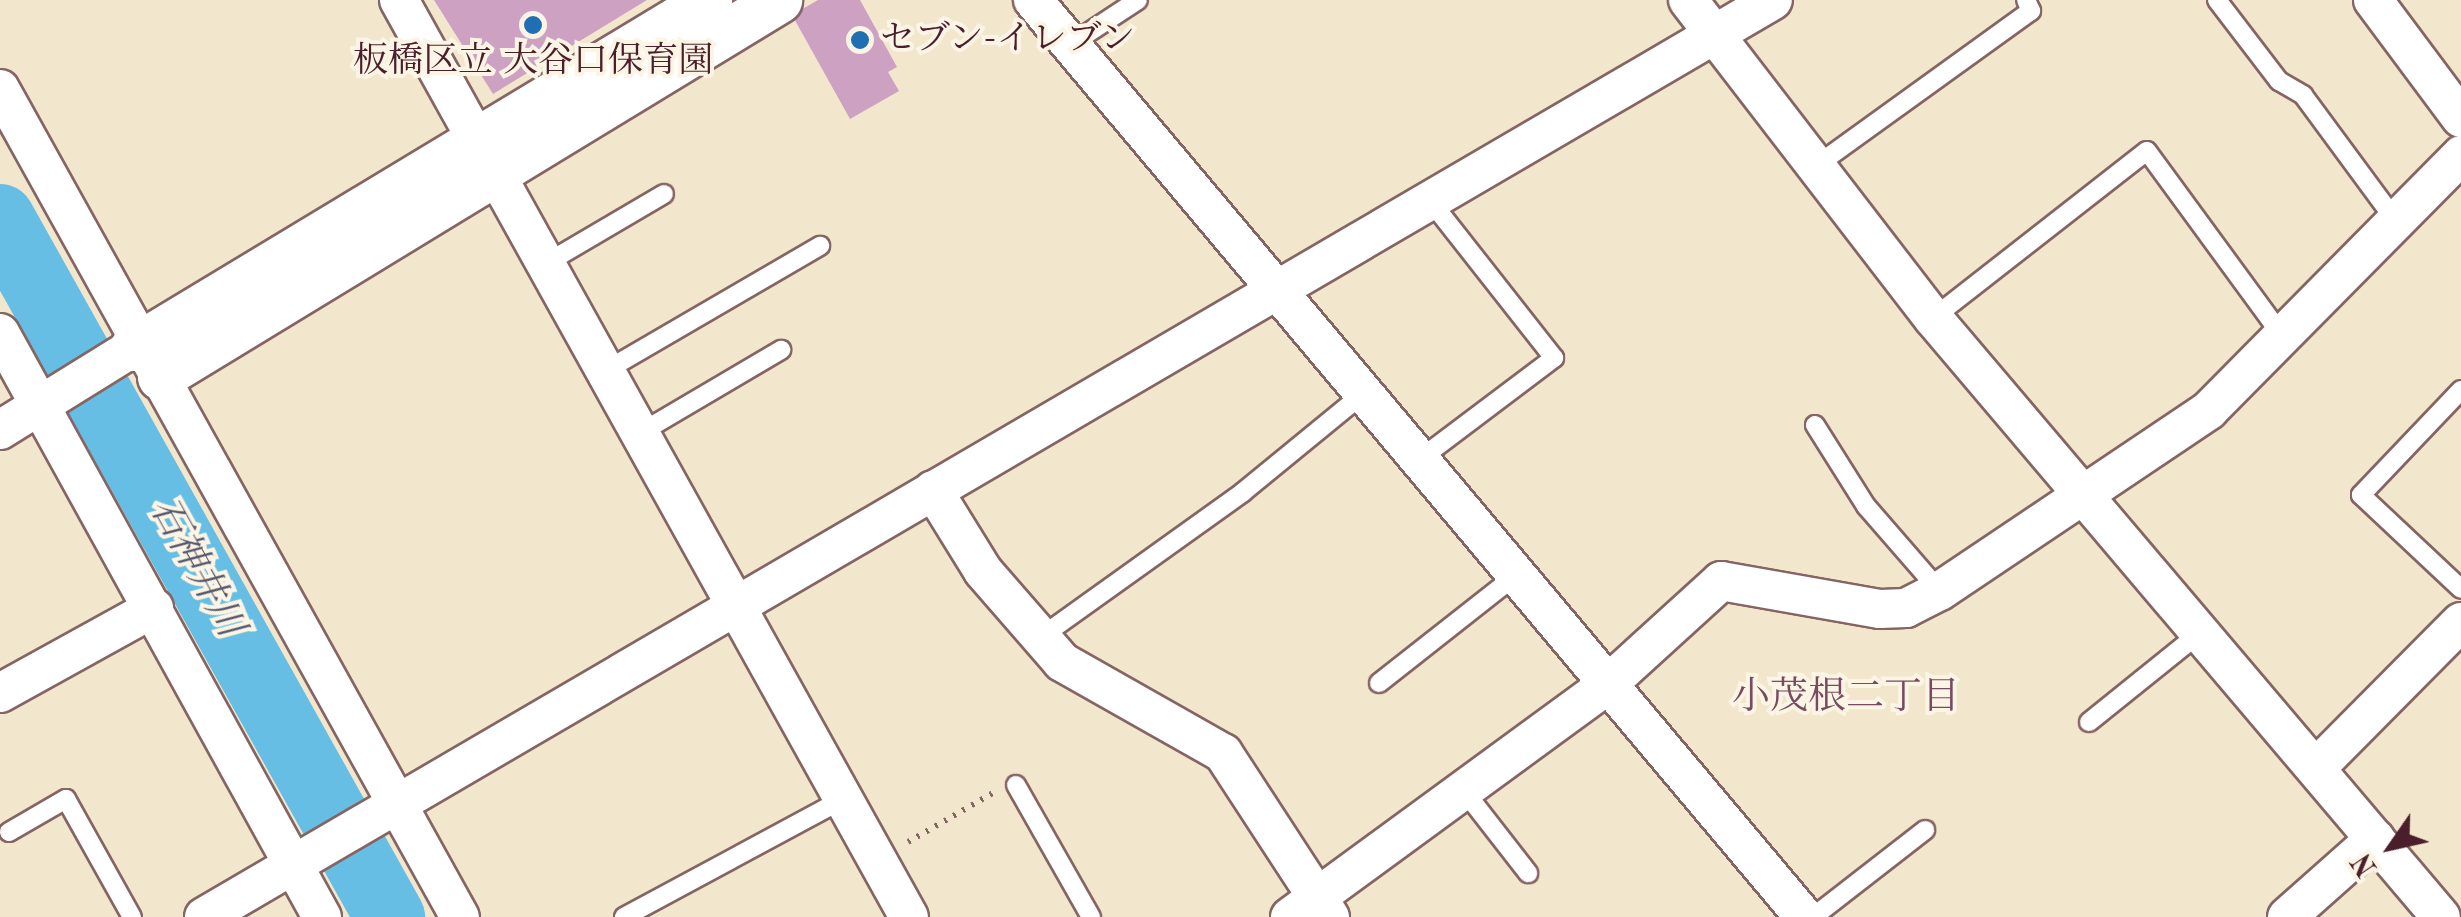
<!DOCTYPE html>
<html>
<head>
<meta charset="utf-8">
<style>
	body { margin:0 }
	#map { position:relative; width:2461px; height:917px; overflow:hidden; background:#f2e7cc; font-family:"Old Standard TT","Noto Serif JP",serif }
	div>[style] { position:absolute }
	.river>* { height:70px; margin:-35px; padding:0 35px; transform-origin:35px; border-radius:35px; background:#67bee4 }
	.building>* { inset:0; background:#cca1c1 }
	.path>* { height:6px; margin-top:-3px; transform-origin:0; background:repeating-linear-gradient(90deg,#856563 0 2.5px,transparent 0 10.5px) }
	.roads { filter:drop-shadow(2px 0 #856563) drop-shadow(-2px 0 #856563) drop-shadow(0 2px #856563) drop-shadow(0 -2px #856563) }
	.service>* { height:18px; margin:-9px; padding:0 9px; transform-origin:9px; border-radius:9px; background:#fff }
	.minor>* { height:38px; margin:-19px; padding:0 19px; transform-origin:19px; border-radius:19px; background:#fff }
	.tertiary>* { height:45px; margin:-22.5px; padding:0 22.5px; transform-origin:22.5px; border-radius:22.5px; background:#fff }
	.dots>* { width:28px; height:28px; translate:-50% -50%; box-sizing:border-box; border:5px solid #fcf5e5; border-radius:50% }
	span { translate:-50% -50%; white-space:nowrap; text-align:center; line-height:1.15; -webkit-text-stroke:8px #fcf5e5; paint-order:stroke }
	.poi-label { font-size:35px; color:#4a1f2b }
	.left { translate:0 -50%; text-align:left }
	.water-label { font-size:38px; color:#54576c; font-style:italic }
	.neighbourhood-label { font-size:38px; color:#784c60 }
	.north { position:absolute; left:2341px; top:797px; width:100px; height:100px; -webkit-text-stroke:8px #fcf5e5; paint-order:stroke; rotate:236deg; font-size:28px; font-weight:700; line-height:40px; text-align:center; color:#4a1f2b }
	.north::after { content:''; display:block; margin:auto; width:35px; height:45px; background:#4a1f2b; clip-path:polygon(50% 0,100% 100%,50% 72%,0 100%) }
</style>
</head>
<body>
<div id="map">
	<div class="river">
		<i style="left:0;top:219px;width:800px;rotate:60.81deg"></i>
	</div>
	<div class="building">
		<i style="clip-path:polygon(434px 0,647px 0,493px 94px)"></i>
		<i style="clip-path:polygon(818px 0,860px 0,897px 67px,888px 72px,899px 91px,850px 119px,792px 15px)"></i>
	</div>
	<div class="path">
		<i style="left:908px;top:842px;width:98px;rotate:-30deg"></i>
	</div>
	<div class="roads">
		<div class="service">
			<i style="left:2217px;top:0;width:102px;rotate:52.6deg"></i>
			<i style="left:2279px;top:81px;width:28px;rotate:30deg"></i>
			<i style="left:2303px;top:95px;width:157px;rotate:53.6deg"></i>
			<i style="left:1071px;top:44px;width:80px;rotate:-33.3deg"></i>
			<i style="left:1813px;top:168px;width:269px;rotate:-35.8deg"></i>
			<i style="left:2031px;top:11px;width:12px;rotate:-114deg"></i>
			<i style="left:545px;top:264px;width:138px;rotate:-30.5deg"></i>
			<i style="left:1933px;top:318px;width:271px;rotate:-38deg"></i>
			<i style="left:2147px;top:151px;width:230px;rotate:53.8deg"></i>
			<i style="left:605px;top:371px;width:249px;rotate:-30.2deg"></i>
			<i style="left:2461px;top:390px;width:145px;rotate:133.6deg"></i>
			<i style="left:2361px;top:495px;width:137px;rotate:43.2deg"></i>
			<i style="left:1815px;top:425px;width:96px;rotate:57.8deg"></i>
			<i style="left:1866px;top:506px;width:113px;rotate:49deg"></i>
			<i style="left:640px;top:433px;width:164px;rotate:-30.5deg"></i>
			<i style="left:1420px;top:459px;width:168px;rotate:-37deg"></i>
			<i style="left:1554px;top:358px;width:204px;rotate:-128.2deg"></i>
			<i style="left:1038px;top:639px;width:252px;rotate:-35.6deg"></i>
			<i style="left:1243px;top:492px;width:156px;rotate:-39.3deg"></i>
			<i style="left:1379px;top:683px;width:173px;rotate:-38.2deg"></i>
			<i style="left:2089px;top:722px;width:144px;rotate:-38.8deg"></i>
			<i style="left:1016px;top:785px;width:152px;rotate:60.4deg"></i>
			<i style="left:1465px;top:792px;width:103px;rotate:52.1deg"></i>
			<i style="left:9px;top:832px;width:66px;rotate:-30.1deg"></i>
			<i style="left:66px;top:799px;width:135px;rotate:60.8deg"></i>
			<i style="left:624px;top:917px;width:249px;rotate:-28.3deg"></i>
			<i style="left:1813px;top:917px;width:142px;rotate:-37.8deg"></i>
		</div>
		<div class="minor">
			<i style="left:399px;top:0;width:1049px;rotate:60.92deg"></i>
			<i style="left:1033px;top:0;width:1198px;rotate:49.94deg"></i>
			<i style="left:1688px;top:0;width:401px;rotate:52.4deg"></i>
			<i style="left:1933px;top:318px;width:785px;rotate:49.7deg"></i>
			<i style="left:2373px;top:0;width:147px;rotate:53.3deg"></i>
			<i style="left:0;top:89px;width:947px;rotate:60.95deg"></i>
			<i style="left:0;top:333px;width:667px;rotate:61.13deg"></i>
			<i style="left:0;top:430px;width:155px;rotate:-31.8deg"></i>
			<i style="left:933px;top:490px;width:95px;rotate:58.3deg"></i>
			<i style="left:983px;top:571px;width:121px;rotate:49deg"></i>
			<i style="left:1062px;top:662px;width:185px;rotate:29.5deg"></i>
			<i style="left:1223px;top:753px;width:196px;rotate:56.9deg"></i>
			<i style="left:0;top:693px;width:176px;rotate:-28.9deg"></i>
			<i style="left:2318px;top:766px;width:203px;rotate:-45.2deg"></i>
			<i style="left:204px;top:917px;width:1817px;rotate:-30.3deg"></i>
			<i style="left:1290px;top:917px;width:394px;rotate:-36.2deg"></i>
			<i style="left:1608px;top:684px;width:153px;rotate:-42.3deg"></i>
			<i style="left:1721px;top:581px;width:161px;rotate:10deg"></i>
			<i style="left:1880px;top:609px;width:26px;rotate:-2deg"></i>
			<i style="left:1906px;top:608px;width:38px;rotate:-27deg"></i>
			<i style="left:1940px;top:591px;width:324px;rotate:-33.9deg"></i>
			<i style="left:2209px;top:410px;width:359px;rotate:-45.3deg"></i>
			<i style="left:2287px;top:917px;width:118px;rotate:-41.6deg"></i>
		</div>
		<div class="tertiary">
			<i style="left:132px;top:348px;width:674px;rotate:-31.1deg"></i>
			<i style="left:160px;top:377px;width:725px;rotate:-31.34deg"></i>
		</div>
	</div>
	<div class="dots">
		<i style="left:533px;top:25px;background:#1f6fb2"></i>
		<i style="left:860px;top:40px;background:#1f6fb2"></i>
	</div>
	<div class="poi-label">
		<span class="left" style="left:880px;top:40px">セブン-イレブン</span>
		<span style="left:533px;top:62px">板橋区立 大谷口保育園</span>
	</div>
	<div class="water-label">
		<span style="left:195px;top:568px;rotate:61deg">石神井川</span>
	</div>
	<div class="neighbourhood-label">
		<span style="left:1846px;top:699px">小茂根二丁目</span>
	</div>
	<div class="north">N</div>
</div>
</body>
</html>
